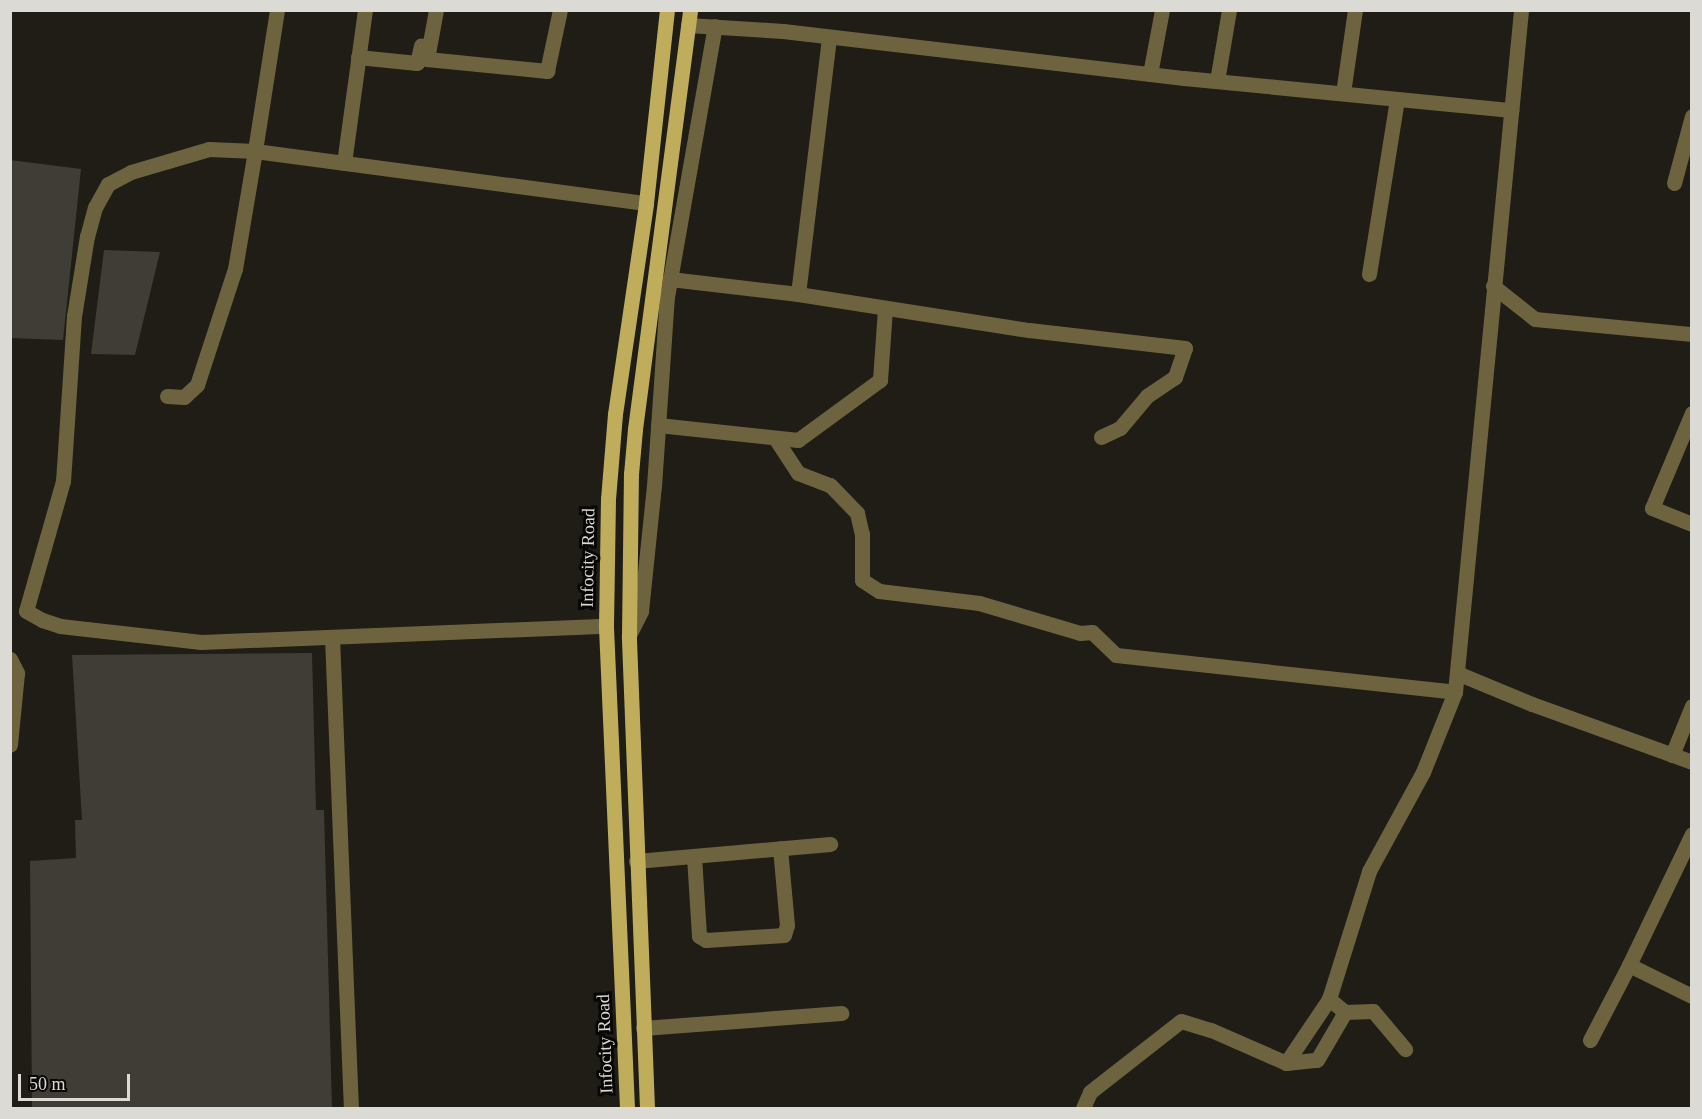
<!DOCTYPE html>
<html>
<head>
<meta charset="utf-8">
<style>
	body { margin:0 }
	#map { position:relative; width:1702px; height:1119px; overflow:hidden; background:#1f1d16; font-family:"Times New Roman",serif }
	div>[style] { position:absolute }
	.building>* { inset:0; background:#3f3d35 }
	.minor>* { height:15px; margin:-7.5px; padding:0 7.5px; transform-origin:7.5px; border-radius:7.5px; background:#6d643f }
	.major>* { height:15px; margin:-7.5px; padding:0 7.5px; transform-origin:7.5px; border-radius:7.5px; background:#bfad5c }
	span { translate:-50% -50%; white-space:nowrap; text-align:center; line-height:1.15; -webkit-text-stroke:6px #080705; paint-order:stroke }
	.street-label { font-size:18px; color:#dbdad5 }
	.frame { position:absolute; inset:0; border:12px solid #dbdad5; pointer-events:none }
	.scale { position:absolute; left:18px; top:1074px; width:112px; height:27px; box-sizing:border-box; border:3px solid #dbdad5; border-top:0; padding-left:8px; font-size:18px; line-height:21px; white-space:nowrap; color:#dbdad5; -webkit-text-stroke:4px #080705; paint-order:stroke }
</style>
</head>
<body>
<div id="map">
	<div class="building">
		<i style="clip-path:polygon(10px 160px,81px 169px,63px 340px,10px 338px)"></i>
		<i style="clip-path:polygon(104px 250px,160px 252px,135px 355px,91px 354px)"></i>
		<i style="clip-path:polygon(312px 653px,316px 810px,324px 810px,332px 1108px,32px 1108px,30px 861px,76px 858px,75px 820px,82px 820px,72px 655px)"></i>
	</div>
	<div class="minor">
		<i style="left:277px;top:10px;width:143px;rotate:98.9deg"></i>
		<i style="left:255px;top:151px;width:394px;rotate:7.6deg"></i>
		<i style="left:436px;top:10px;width:50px;rotate:100.4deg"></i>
		<i style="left:427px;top:59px;width:121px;rotate:5.7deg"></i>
		<i style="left:547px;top:71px;width:62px;rotate:-78deg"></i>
		<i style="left:688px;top:25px;width:95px;rotate:3.6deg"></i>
		<i style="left:783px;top:31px;width:404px;rotate:6.7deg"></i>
		<i style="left:1184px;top:78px;width:329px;rotate:5.6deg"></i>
		<i style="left:358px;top:57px;width:59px;rotate:5.8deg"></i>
		<i style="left:417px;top:63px;width:18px;rotate:-77deg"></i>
		<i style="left:1150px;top:74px;width:65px;rotate:-79.4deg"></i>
		<i style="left:1217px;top:81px;width:72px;rotate:-80.4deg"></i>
		<i style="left:1343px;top:93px;width:84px;rotate:-81.8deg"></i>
		<i style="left:344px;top:163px;width:154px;rotate:-82.2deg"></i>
		<i style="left:1674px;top:183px;width:69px;rotate:-75deg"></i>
		<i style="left:1369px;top:274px;width:177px;rotate:-80.9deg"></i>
		<i style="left:670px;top:279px;width:129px;rotate:6.7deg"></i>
		<i style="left:798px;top:294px;width:234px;rotate:8.9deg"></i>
		<i style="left:1029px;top:330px;width:157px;rotate:6.6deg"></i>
		<i style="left:1185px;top:348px;width:31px;rotate:109deg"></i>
		<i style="left:1175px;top:377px;width:34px;rotate:146deg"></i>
		<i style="left:1147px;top:396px;width:42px;rotate:130.2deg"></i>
		<i style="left:1120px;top:428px;width:21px;rotate:155deg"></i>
		<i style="left:1493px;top:286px;width:53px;rotate:38.2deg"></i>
		<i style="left:1535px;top:319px;width:158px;rotate:5.5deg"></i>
		<i style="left:798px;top:294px;width:259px;rotate:-83.1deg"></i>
		<i style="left:167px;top:396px;width:17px;rotate:3deg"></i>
		<i style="left:184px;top:397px;width:18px;rotate:-43deg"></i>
		<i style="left:197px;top:385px;width:122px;rotate:-71.9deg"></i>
		<i style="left:235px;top:269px;width:120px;rotate:-80.4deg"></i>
		<i style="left:255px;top:151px;width:46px;rotate:-177.5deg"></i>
		<i style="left:209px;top:149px;width:81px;rotate:163.6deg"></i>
		<i style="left:131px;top:172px;width:26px;rotate:152deg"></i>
		<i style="left:108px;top:184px;width:26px;rotate:119deg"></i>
		<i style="left:95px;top:207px;width:30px;rotate:105deg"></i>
		<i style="left:87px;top:236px;width:81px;rotate:99.2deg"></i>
		<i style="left:74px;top:316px;width:165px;rotate:93.8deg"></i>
		<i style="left:63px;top:481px;width:135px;rotate:105.9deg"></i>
		<i style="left:26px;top:611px;width:18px;rotate:29deg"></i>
		<i style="left:42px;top:620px;width:19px;rotate:18deg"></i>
		<i style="left:60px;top:626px;width:142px;rotate:6.5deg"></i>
		<i style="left:201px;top:642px;width:405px;rotate:-2.3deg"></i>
		<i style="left:1692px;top:413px;width:103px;rotate:112.8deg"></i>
		<i style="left:1652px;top:508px;width:43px;rotate:21.8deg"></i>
		<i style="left:658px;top:425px;width:141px;rotate:6.1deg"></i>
		<i style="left:798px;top:440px;width:102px;rotate:-36.2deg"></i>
		<i style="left:880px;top:380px;width:71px;rotate:-86deg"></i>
		<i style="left:775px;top:438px;width:42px;rotate:56.7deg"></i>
		<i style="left:798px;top:473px;width:34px;rotate:21deg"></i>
		<i style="left:830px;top:485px;width:39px;rotate:46deg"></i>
		<i style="left:857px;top:513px;width:22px;rotate:77deg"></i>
		<i style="left:862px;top:534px;width:46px;rotate:90deg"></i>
		<i style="left:862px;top:580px;width:20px;rotate:33deg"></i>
		<i style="left:879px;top:591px;width:101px;rotate:6.8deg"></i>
		<i style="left:979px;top:603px;width:105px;rotate:16.5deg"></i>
		<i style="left:1080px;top:633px;width:12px;rotate:-5deg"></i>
		<i style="left:1092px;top:632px;width:33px;rotate:44deg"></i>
		<i style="left:1116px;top:655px;width:341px;rotate:6.2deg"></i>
		<i style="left:629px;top:635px;width:27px;rotate:-63deg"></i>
		<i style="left:641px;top:611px;width:126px;rotate:-84.1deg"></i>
		<i style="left:654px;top:486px;width:189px;rotate:-86.1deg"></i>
		<i style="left:667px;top:297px;width:275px;rotate:-80deg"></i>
		<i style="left:332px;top:637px;width:471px;rotate:87.7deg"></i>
		<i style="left:10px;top:659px;width:16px;rotate:63deg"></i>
		<i style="left:17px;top:673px;width:72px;rotate:95.6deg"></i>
		<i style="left:1457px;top:673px;width:81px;rotate:22.5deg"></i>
		<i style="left:1532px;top:704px;width:170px;rotate:19.9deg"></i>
		<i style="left:1672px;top:755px;width:53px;rotate:-67.8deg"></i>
		<i style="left:1692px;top:834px;width:145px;rotate:115.7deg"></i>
		<i style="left:1629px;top:965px;width:70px;rotate:26.2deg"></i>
		<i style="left:694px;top:856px;width:80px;rotate:86.4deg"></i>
		<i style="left:699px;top:936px;width:8px;rotate:30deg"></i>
		<i style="left:706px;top:940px;width:78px;rotate:-3.7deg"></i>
		<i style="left:784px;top:935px;width:10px;rotate:-73deg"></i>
		<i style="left:787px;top:925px;width:77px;rotate:-95.2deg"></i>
		<i style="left:636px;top:861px;width:195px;rotate:-5deg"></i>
		<i style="left:1345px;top:1012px;width:28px;rotate:-2deg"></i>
		<i style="left:1373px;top:1011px;width:50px;rotate:49.9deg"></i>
		<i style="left:643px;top:1028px;width:199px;rotate:-4.3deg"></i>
		<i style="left:1590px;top:1040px;width:85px;rotate:-62.5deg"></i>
		<i style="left:1286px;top:1063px;width:77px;rotate:-56.1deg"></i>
		<i style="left:1329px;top:999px;width:134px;rotate:-72.6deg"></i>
		<i style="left:1369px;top:871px;width:113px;rotate:-61.4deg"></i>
		<i style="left:1423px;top:772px;width:86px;rotate:-68.2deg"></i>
		<i style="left:1455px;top:692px;width:685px;rotate:-84.47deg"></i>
		<i style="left:1083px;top:1108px;width:17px;rotate:-66deg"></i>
		<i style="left:1090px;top:1092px;width:115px;rotate:-38deg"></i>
		<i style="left:1181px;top:1021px;width:31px;rotate:17deg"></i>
		<i style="left:1211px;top:1030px;width:82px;rotate:23.7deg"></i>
		<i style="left:1286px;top:1063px;width:31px;rotate:-6deg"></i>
		<i style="left:1317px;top:1060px;width:56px;rotate:-59.7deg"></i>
		<i style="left:1345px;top:1012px;width:21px;rotate:-141deg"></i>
	</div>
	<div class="major">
		<i style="left:627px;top:1108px;width:482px;rotate:-92.5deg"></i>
		<i style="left:606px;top:626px;width:127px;rotate:-89.1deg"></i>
		<i style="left:608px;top:499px;width:85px;rotate:-85.3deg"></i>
		<i style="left:615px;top:414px;width:213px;rotate:-81.6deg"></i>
		<i style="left:646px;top:203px;width:194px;rotate:-83.8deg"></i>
		<i style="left:647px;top:1108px;width:473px;rotate:-92.2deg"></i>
		<i style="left:629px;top:635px;width:161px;rotate:-89.3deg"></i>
		<i style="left:631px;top:474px;width:45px;rotate:-84.9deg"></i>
		<i style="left:635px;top:429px;width:423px;rotate:-82.5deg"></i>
	</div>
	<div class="street-label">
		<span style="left:588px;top:558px;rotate:-89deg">Infocity Road</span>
		<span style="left:605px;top:1044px;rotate:-92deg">Infocity Road</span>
	</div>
	<div class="frame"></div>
	<div class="scale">50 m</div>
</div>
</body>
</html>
